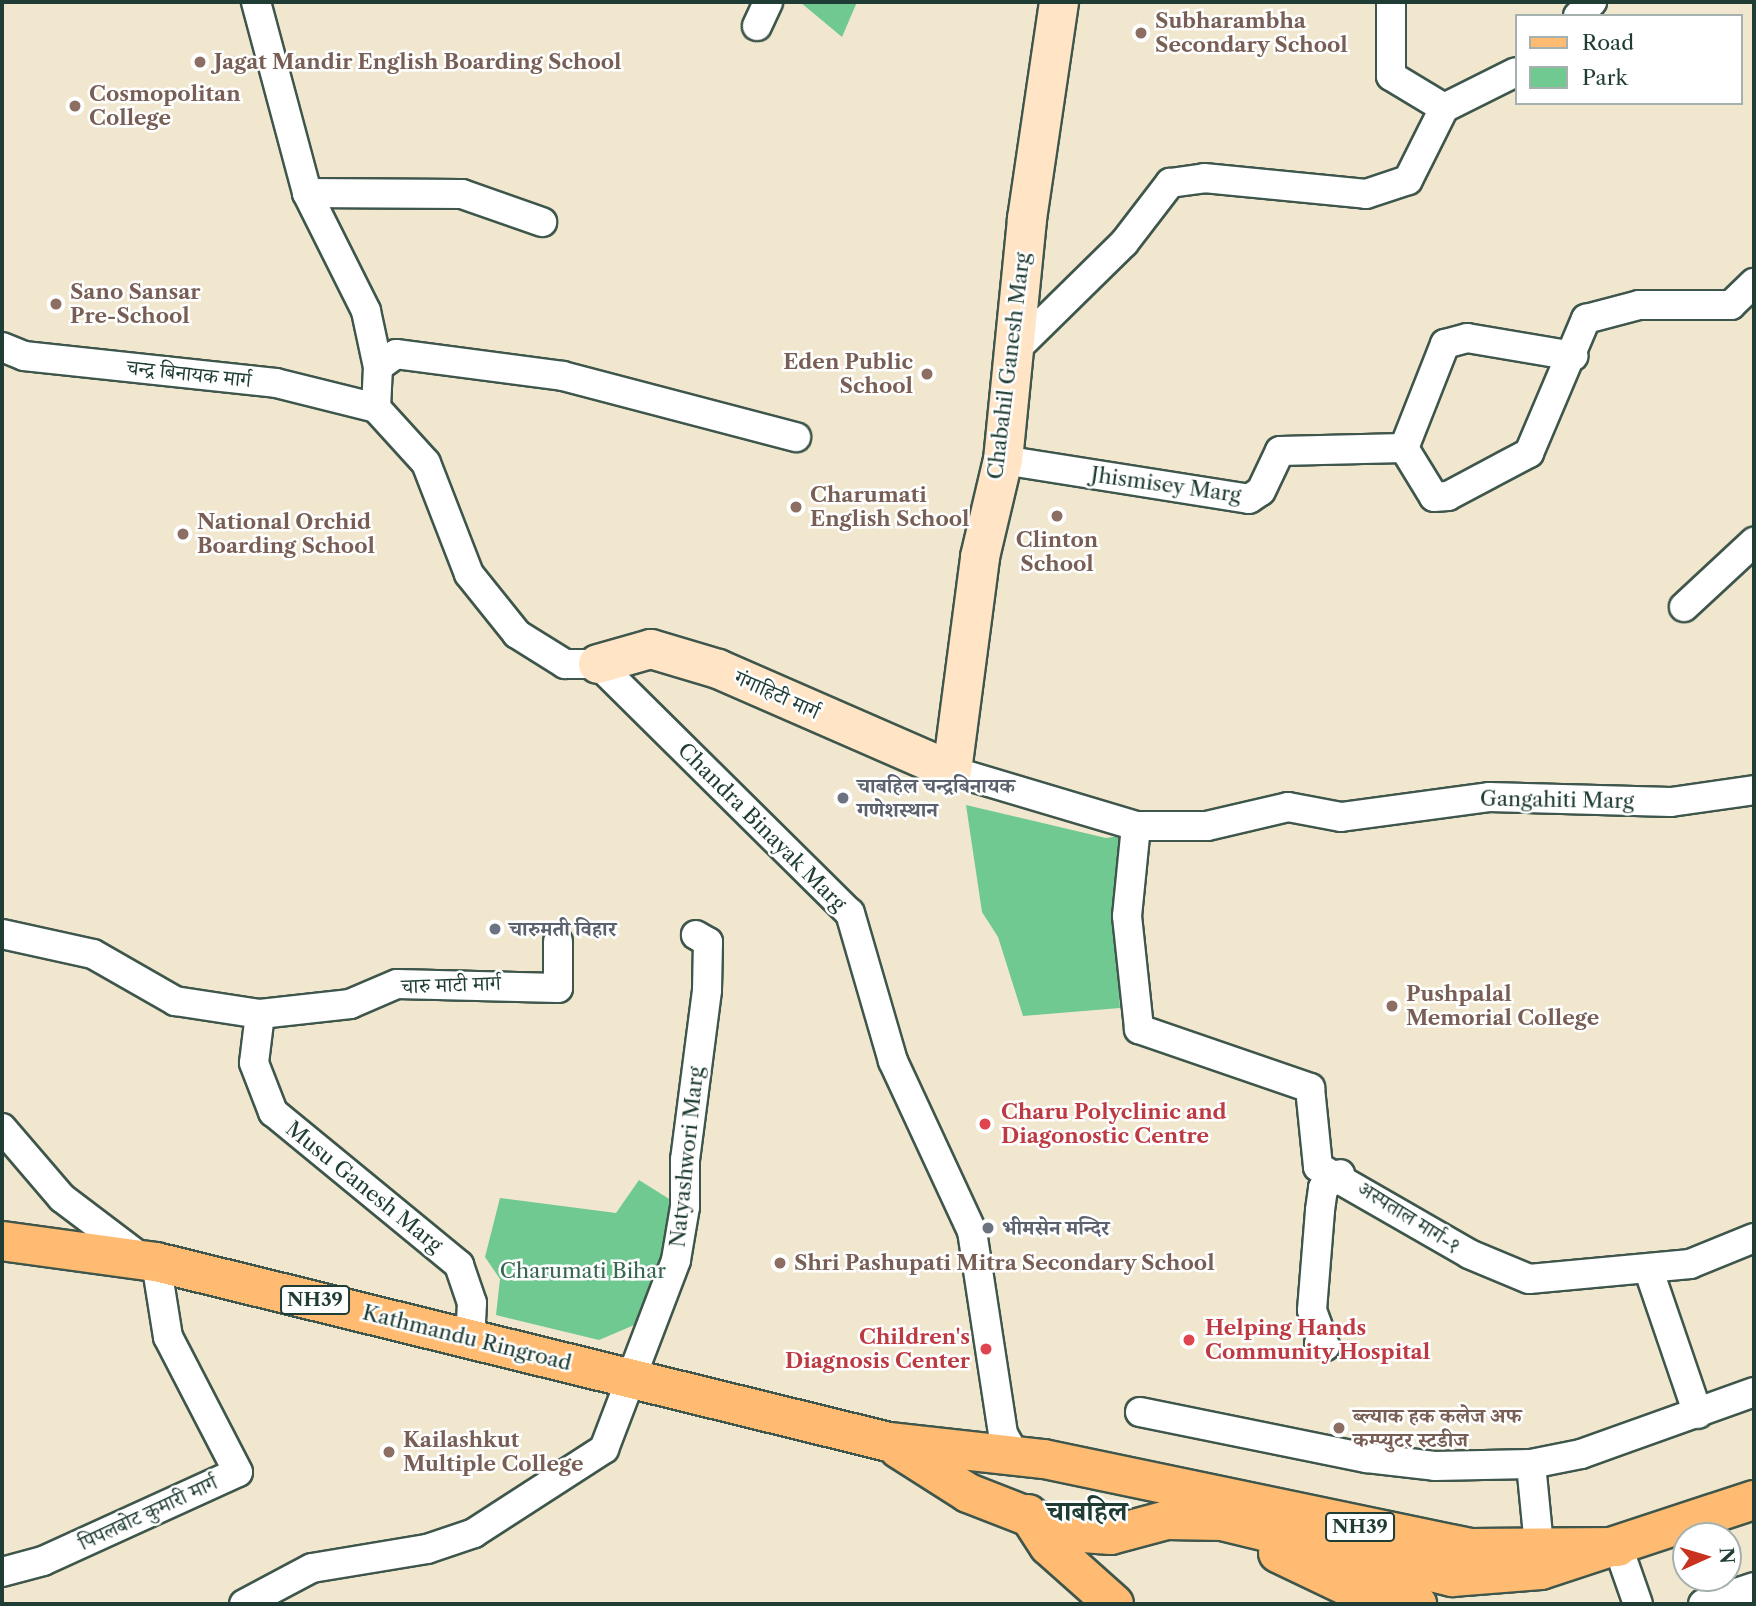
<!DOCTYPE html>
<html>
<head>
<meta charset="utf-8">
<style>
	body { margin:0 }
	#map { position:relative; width:1756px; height:1606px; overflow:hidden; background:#f1e7cf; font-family:"Libre Caslon Text","Noto Serif Devanagari",serif }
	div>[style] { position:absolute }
	.green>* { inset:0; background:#6fc991 }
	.roads { filter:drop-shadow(2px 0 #3e564b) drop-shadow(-2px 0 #3e564b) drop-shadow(0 2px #3e564b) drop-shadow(0 -2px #3e564b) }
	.street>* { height:28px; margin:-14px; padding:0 14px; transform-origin:14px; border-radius:14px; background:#fff }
	.secondary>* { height:38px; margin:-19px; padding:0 19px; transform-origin:19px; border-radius:19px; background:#ffe4c6 }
	.primary>* { height:38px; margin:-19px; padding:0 19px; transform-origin:19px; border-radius:19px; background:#ffbb71 }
	.highway>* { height:38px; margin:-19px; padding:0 19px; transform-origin:19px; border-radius:19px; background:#ffbb71 }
	.dots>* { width:19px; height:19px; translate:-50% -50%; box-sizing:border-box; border:4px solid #fff; border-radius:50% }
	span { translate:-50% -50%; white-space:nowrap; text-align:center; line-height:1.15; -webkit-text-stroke:5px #fff; paint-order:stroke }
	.shield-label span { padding:2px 5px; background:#fff; border:2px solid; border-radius:5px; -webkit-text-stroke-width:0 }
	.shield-label { font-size:19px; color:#1f3d34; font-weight:700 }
	.education-label { font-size:21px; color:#785e54; font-weight:700 }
	.left { translate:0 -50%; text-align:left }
	.right { translate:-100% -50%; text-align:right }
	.street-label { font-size:21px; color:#1f3d34 }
	.worship-label { font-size:21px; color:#5b616d; font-weight:700 }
	.health-label { font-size:21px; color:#be3a42; font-weight:700 }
	.park-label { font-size:21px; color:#376750 }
	.district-label { font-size:28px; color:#1f3d34; font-weight:700 }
	.frame { position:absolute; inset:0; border:4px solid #1f3d34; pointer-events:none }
	.legend { position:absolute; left:1515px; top:14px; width:228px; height:91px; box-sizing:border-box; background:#fff; border:2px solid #a5b1ae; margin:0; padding:9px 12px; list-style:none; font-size:21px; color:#1f3d34 }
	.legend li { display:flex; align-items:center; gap:14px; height:35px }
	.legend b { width:35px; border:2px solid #a5b1ae }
	.north { position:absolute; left:1672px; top:1522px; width:70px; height:70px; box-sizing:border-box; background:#fff; border:2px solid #a5b1ae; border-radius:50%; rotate:86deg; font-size:19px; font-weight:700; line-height:28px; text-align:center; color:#1f3d34 }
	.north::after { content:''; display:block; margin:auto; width:24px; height:32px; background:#c8321e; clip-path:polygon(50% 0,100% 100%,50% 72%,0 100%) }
</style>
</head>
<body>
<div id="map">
	<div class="green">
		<i style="clip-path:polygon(800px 2px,857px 2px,842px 37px)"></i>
		<i style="clip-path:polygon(966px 805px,1106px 838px,1127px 835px,1126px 993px,1119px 995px,1120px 1008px,1023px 1016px,998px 937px,982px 912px)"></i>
		<i style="clip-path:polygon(639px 1180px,682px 1207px,639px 1323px,599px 1340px,496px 1315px,500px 1279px,485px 1257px,500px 1198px,616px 1213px)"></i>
	</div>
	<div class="roads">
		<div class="street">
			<i style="left:256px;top:2px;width:198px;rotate:75deg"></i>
			<i style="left:307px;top:193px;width:132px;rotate:63.4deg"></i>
			<i style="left:366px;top:311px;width:57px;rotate:77.9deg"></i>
			<i style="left:378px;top:367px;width:41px;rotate:92.8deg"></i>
			<i style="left:376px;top:408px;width:74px;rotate:47.7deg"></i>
			<i style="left:426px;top:463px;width:119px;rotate:68.8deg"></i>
			<i style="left:469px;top:574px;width:77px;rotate:51.3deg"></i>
			<i style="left:517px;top:634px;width:57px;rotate:32deg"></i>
			<i style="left:565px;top:664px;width:33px"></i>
			<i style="left:598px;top:664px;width:354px;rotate:44.7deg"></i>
			<i style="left:850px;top:913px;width:154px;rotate:73.8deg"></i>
			<i style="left:893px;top:1061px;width:187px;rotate:65.1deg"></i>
			<i style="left:972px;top:1231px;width:205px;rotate:81.3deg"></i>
			<i style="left:1003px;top:1434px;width:30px;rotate:60deg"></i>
			<i style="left:1391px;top:2px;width:74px;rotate:90deg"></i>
			<i style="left:1391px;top:76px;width:62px;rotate:31.1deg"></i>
			<i style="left:1444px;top:108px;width:80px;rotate:-26.6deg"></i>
			<i style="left:1578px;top:16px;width:20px;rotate:-45deg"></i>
			<i style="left:757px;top:26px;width:26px;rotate:-65deg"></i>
			<i style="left:307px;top:193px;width:155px;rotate:0.4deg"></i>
			<i style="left:462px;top:194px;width:85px;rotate:19.3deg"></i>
			<i style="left:2px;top:347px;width:24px;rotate:22deg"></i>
			<i style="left:24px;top:356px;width:253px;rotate:6.1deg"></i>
			<i style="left:276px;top:383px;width:103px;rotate:14deg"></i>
			<i style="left:1014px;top:351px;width:154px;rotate:-44.5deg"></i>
			<i style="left:1124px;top:243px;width:76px;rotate:-52.5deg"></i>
			<i style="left:1170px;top:183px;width:34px;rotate:-8deg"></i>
			<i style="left:1204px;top:178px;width:163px;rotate:5.6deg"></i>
			<i style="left:1366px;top:194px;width:44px;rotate:-18.4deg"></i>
			<i style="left:1408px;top:180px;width:80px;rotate:-63.4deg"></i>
			<i style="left:378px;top:367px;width:22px;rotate:-36deg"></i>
			<i style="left:396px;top:354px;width:168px;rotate:7.5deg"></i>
			<i style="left:563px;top:376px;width:241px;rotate:14.7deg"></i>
			<i style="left:1404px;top:448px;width:112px;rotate:-68.5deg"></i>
			<i style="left:1445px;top:344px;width:23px;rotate:-15deg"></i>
			<i style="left:1467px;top:338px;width:108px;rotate:9.6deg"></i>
			<i style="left:1003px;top:460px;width:249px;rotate:9deg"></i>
			<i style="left:1249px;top:499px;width:14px;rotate:-34deg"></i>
			<i style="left:1261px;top:491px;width:44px;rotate:-64.6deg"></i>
			<i style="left:1280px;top:451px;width:124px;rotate:-1.4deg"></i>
			<i style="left:1404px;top:448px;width:57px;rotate:58.5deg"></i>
			<i style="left:1434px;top:497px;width:14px;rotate:-4deg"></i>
			<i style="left:1448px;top:496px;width:92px;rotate:-28deg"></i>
			<i style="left:1529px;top:453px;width:146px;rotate:-67deg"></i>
			<i style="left:1586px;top:319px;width:55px;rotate:-14.8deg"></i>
			<i style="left:1639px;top:305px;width:92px"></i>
			<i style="left:1731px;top:305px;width:32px;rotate:-44deg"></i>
			<i style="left:1684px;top:607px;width:96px;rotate:-42.9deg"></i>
			<i style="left:952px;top:771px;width:192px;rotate:16.6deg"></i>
			<i style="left:1136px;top:826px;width:71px"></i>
			<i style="left:1207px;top:826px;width:83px;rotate:-13.2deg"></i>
			<i style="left:1288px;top:807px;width:54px;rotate:10.7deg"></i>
			<i style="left:1341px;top:817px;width:149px;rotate:-7.7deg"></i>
			<i style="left:1489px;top:797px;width:182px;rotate:1.6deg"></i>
			<i style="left:1671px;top:802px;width:84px;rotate:-8.2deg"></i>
			<i style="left:1136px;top:826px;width:90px;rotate:95.7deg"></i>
			<i style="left:1127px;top:916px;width:114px;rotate:83.9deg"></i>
			<i style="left:1139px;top:1029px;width:181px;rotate:19deg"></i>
			<i style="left:1310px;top:1088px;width:79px;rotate:84.2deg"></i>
			<i style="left:1318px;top:1167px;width:174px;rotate:29.9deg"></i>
			<i style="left:1469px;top:1254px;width:65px;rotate:22.6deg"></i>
			<i style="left:1529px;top:1279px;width:162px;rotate:-5.3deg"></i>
			<i style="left:1690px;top:1264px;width:69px;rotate:-22.1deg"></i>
			<i style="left:2px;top:934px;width:93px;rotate:12.4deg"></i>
			<i style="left:93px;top:954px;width:95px;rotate:29.8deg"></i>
			<i style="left:175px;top:1001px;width:86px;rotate:8.7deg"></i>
			<i style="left:260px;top:1014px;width:49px;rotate:97deg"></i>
			<i style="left:254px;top:1063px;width:53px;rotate:68.8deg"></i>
			<i style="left:273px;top:1112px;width:241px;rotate:39.4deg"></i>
			<i style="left:459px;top:1265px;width:40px;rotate:71.1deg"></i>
			<i style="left:472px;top:1303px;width:37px;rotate:93deg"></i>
			<i style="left:260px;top:1014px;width:91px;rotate:-6.3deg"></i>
			<i style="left:350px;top:1004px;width:51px;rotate:-23.1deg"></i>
			<i style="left:397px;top:984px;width:161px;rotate:1.4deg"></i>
			<i style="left:558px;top:988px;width:46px;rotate:-90deg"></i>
			<i style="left:2px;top:1128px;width:92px;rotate:49.4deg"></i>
			<i style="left:62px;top:1198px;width:103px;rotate:37.1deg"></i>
			<i style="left:1649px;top:1271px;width:151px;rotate:71.1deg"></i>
			<i style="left:1319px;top:1343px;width:7px;rotate:27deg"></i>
			<i style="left:1325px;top:1346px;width:38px;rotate:-110deg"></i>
			<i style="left:1312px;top:1310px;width:100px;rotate:-85.4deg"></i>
			<i style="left:1320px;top:1210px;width:22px;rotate:-82deg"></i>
			<i style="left:1323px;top:1188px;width:22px;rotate:-39deg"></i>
			<i style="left:1140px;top:1412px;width:232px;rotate:11.5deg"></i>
			<i style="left:1367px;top:1458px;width:68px;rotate:6.7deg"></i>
			<i style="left:1435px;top:1466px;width:96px;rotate:-1.2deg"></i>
			<i style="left:1531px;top:1464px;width:51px;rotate:-11.3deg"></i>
			<i style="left:1581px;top:1454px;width:184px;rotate:-19.7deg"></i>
			<i style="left:1531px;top:1464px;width:102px;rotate:84.4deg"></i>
			<i style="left:1618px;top:1547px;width:60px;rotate:70.7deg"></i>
			<i style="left:2px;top:1572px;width:42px;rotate:-15deg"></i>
			<i style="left:43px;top:1561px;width:214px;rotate:-24.5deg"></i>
			<i style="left:238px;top:1472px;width:152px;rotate:-117.4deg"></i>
			<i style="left:168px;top:1337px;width:76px;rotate:-99.1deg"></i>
			<i style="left:244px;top:1604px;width:77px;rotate:-27.9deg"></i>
			<i style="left:312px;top:1568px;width:117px;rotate:-9.4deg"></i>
			<i style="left:427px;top:1549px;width:50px;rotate:-18.8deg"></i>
			<i style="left:474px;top:1533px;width:155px;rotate:-32.9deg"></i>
			<i style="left:604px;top:1449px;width:202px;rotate:-69.1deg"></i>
			<i style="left:676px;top:1260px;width:54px;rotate:-80.4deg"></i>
			<i style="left:685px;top:1207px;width:47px;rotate:-90deg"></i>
			<i style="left:685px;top:1160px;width:171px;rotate:-82.6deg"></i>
			<i style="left:707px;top:990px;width:48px;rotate:-88.8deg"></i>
			<i style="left:708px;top:942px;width:14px;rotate:-150deg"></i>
			<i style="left:1703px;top:1604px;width:54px;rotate:-18.4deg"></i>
		</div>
		<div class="secondary">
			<i style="left:598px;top:664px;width:55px;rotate:-15.8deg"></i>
			<i style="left:651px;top:649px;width:70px;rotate:16.6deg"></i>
			<i style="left:718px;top:669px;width:255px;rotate:23.6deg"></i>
			<i style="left:952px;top:771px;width:216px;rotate:-82.5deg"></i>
			<i style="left:980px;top:557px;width:100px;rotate:-76.7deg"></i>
			<i style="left:1003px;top:460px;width:242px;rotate:-84.3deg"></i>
			<i style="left:1027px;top:219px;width:219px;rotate:-81.6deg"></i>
		</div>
		<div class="primary">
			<i style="left:1028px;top:1514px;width:38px;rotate:57deg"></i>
			<i style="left:1049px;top:1546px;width:87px;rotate:41.7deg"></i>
		</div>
		<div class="highway">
			<i style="left:2px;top:1241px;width:155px;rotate:7.8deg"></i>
			<i style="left:156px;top:1262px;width:755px;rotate:13.8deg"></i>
			<i style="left:889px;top:1442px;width:156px;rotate:6.3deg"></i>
			<i style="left:1044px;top:1459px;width:435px;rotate:11.8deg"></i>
			<i style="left:1470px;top:1548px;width:148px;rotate:-0.4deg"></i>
			<i style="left:899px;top:1449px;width:82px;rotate:32.5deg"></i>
			<i style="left:968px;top:1493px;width:107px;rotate:21.3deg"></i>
			<i style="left:1068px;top:1532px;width:43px;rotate:4deg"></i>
			<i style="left:1111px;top:1535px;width:58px;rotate:-15deg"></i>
			<i style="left:1167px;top:1520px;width:55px;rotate:1deg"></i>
			<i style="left:1222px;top:1521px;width:237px;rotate:13.7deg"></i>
			<i style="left:1452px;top:1577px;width:89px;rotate:-4.5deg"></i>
			<i style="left:1541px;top:1570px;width:224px;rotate:-18.2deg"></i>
			<i style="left:1278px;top:1553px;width:83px;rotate:25.6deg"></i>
			<i style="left:1353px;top:1589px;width:66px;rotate:13.2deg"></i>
		</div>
	</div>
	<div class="dots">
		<i style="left:1141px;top:33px;background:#8d6e63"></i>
		<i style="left:200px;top:62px;background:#8d6e63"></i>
		<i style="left:75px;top:106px;background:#8d6e63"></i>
		<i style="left:56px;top:304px;background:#8d6e63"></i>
		<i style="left:927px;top:374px;background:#8d6e63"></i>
		<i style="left:796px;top:507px;background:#8d6e63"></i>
		<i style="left:1057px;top:516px;background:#8d6e63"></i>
		<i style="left:183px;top:534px;background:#8d6e63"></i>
		<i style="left:843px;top:798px;background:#6b7280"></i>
		<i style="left:495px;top:929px;background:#6b7280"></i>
		<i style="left:1392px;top:1006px;background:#8d6e63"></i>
		<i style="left:985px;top:1124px;background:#e0444e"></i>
		<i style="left:988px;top:1228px;background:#6b7280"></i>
		<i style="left:780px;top:1263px;background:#8d6e63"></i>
		<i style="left:1189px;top:1340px;background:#e0444e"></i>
		<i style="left:986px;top:1349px;background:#e0444e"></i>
		<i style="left:1339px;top:1428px;background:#8d6e63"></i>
		<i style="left:389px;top:1452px;background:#8d6e63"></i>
	</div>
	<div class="shield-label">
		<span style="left:315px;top:1300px">NH39</span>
		<span style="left:1360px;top:1527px">NH39</span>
	</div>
	<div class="education-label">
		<span class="left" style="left:1155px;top:33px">Subharambha<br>Secondary School</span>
		<span class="left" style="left:214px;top:62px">Jagat Mandir English Boarding School</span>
		<span class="left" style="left:89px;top:106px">Cosmopolitan<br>College</span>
		<span class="left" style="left:70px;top:304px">Sano Sansar<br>Pre-School</span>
		<span class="right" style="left:913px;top:374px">Eden Public<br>School</span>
		<span class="left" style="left:810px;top:507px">Charumati<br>English School</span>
		<span class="left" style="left:197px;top:534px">National Orchid<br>Boarding School</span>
		<span style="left:1057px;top:552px">Clinton<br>School</span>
		<span class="left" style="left:1406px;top:1006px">Pushpalal<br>Memorial College</span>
		<span class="left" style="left:794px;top:1263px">Shri Pashupati Mitra Secondary School</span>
		<span class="left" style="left:1353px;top:1428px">ब्ल्याक हक कलेज अफ<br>कम्प्युटर स्टडीज</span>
		<span class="left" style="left:403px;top:1452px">Kailashkut<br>Multiple College</span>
	</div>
	<div class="street-label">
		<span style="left:1009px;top:366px;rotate:-83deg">Chabahil Ganesh Marg</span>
		<span style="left:189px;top:374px;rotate:6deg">चन्द्र बिनायक मार्ग</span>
		<span style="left:1166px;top:485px;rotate:8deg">Jhismisey Marg</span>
		<span style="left:777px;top:695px;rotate:24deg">गंगाहिटी मार्ग</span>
		<span style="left:1557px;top:800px;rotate:1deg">Gangahiti Marg</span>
		<span style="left:762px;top:827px;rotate:45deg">Chandra Binayak Marg</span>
		<span style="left:451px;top:985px;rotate:-2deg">चारु माटी मार्ग</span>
		<span style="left:687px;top:1157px;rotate:-84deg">Natyashwori Marg</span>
		<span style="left:364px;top:1187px;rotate:39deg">Musu Ganesh Marg</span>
		<span style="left:1409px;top:1217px;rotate:32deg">अस्पताल मार्ग-१</span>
		<span style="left:467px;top:1338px;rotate:14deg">Kathmandu Ringroad</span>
		<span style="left:148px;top:1513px;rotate:-25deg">पिपलबोट कुमारी मार्ग</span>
	</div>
	<div class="worship-label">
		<span class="left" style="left:857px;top:798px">चाबहिल चन्द्रबिनायक<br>गणेशस्थान</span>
		<span class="left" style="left:509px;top:929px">चारुमती विहार</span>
		<span class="left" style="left:1002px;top:1228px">भीमसेन मन्दिर</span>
	</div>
	<div class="health-label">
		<span class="left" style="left:1001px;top:1124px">Charu Polyclinic and<br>Diagonostic Centre</span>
		<span class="left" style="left:1205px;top:1340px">Helping Hands<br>Community Hospital</span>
		<span class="right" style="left:970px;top:1349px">Children's<br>Diagnosis Center</span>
	</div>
	<div class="park-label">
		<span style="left:583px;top:1271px">Charumati Bihar</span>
	</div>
	<div class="district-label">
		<span style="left:1087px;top:1511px">चाबहिल</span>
	</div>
	<div class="frame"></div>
	<ul class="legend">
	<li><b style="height:9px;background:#ffbb71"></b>Road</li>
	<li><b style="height:19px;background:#6fc991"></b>Park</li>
	</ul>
	<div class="north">N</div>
</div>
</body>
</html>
